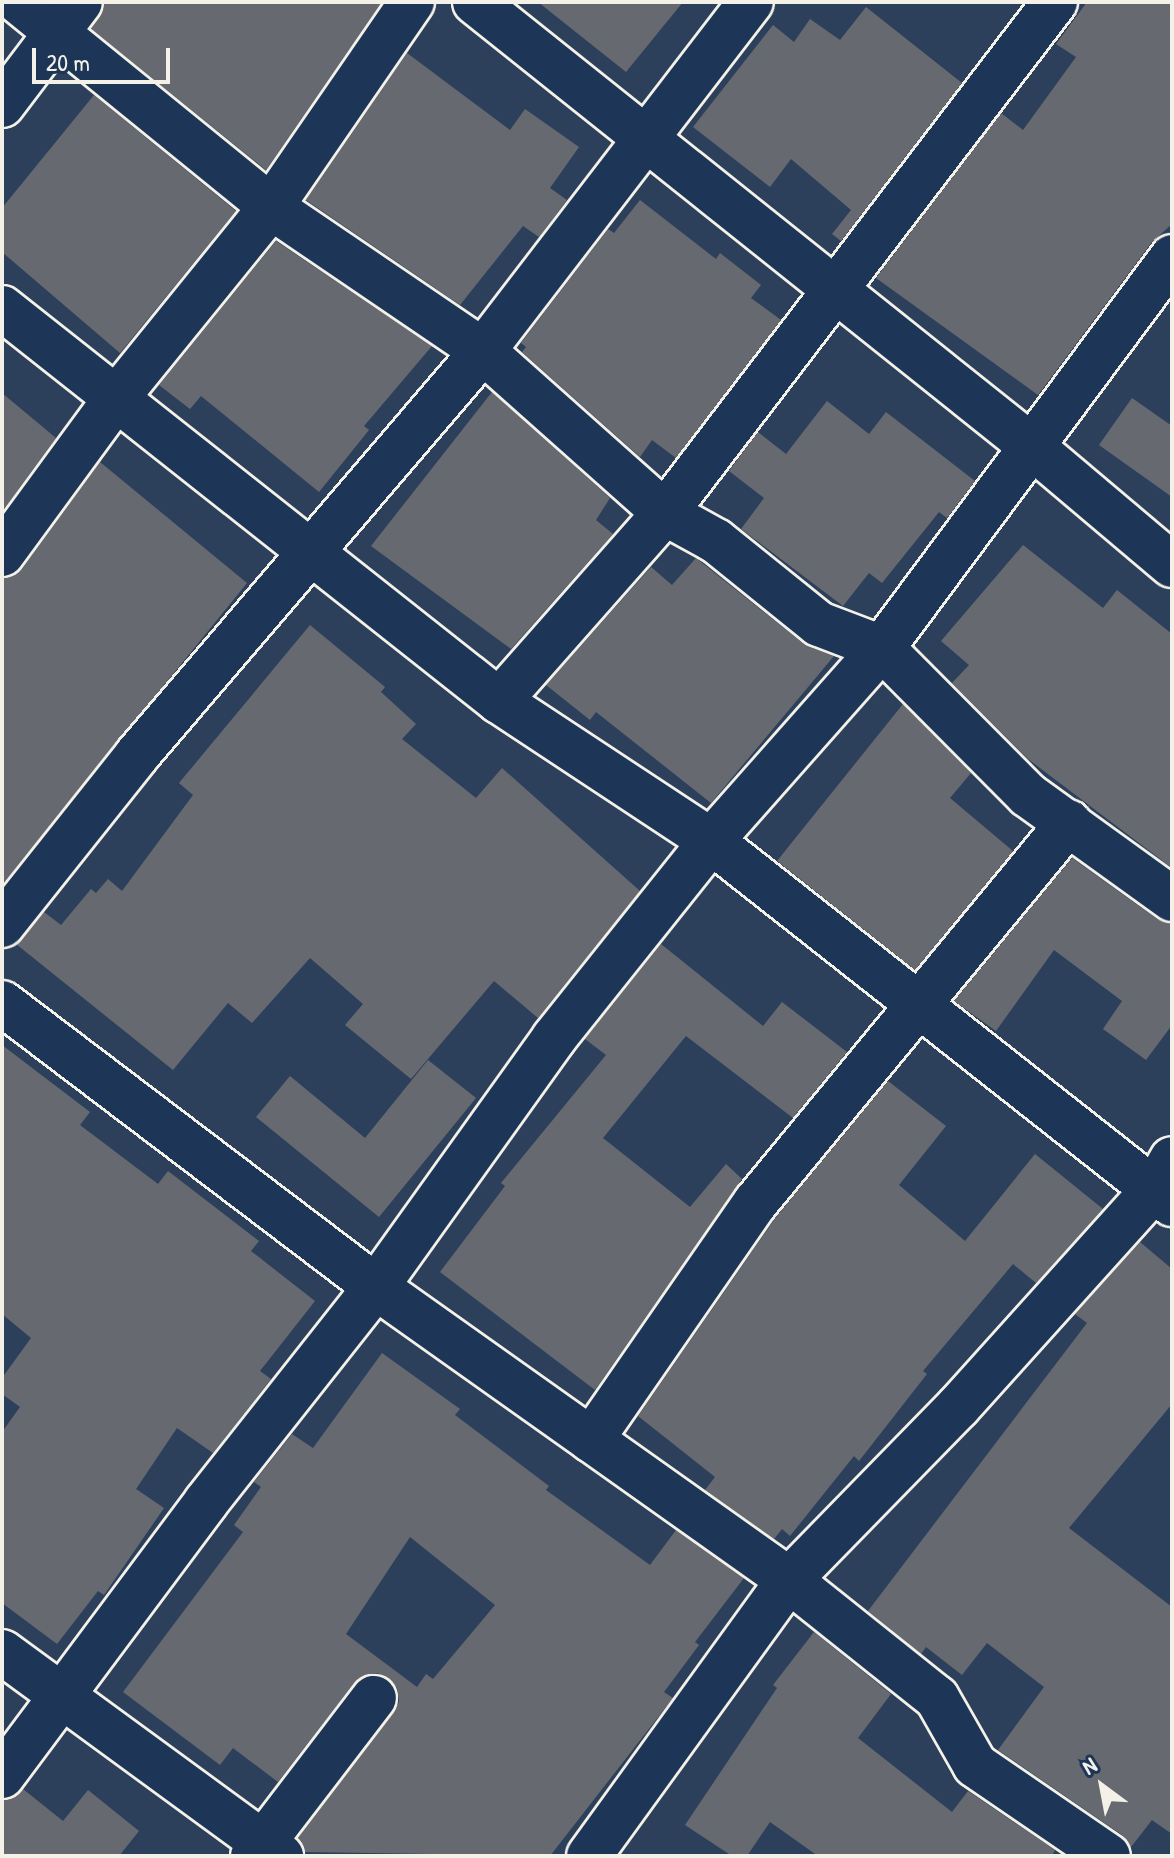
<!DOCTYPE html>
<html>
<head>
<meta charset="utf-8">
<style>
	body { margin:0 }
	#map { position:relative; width:1174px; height:1858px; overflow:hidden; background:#2c405c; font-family:"Patrick Hand",sans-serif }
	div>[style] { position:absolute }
	.building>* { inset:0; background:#666a70 }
	.roads { filter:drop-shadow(2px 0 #f4f1e8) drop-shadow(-2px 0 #f4f1e8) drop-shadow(0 2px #f4f1e8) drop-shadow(0 -2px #f4f1e8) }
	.minor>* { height:44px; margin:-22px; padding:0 22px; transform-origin:22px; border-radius:22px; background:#1d3557 }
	span { translate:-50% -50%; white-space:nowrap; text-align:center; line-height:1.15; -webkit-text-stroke:7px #1d3557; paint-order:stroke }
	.frame { position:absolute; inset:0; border:4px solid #f4f1e8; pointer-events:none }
	.north { position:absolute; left:1062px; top:1746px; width:80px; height:80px; -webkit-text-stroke:6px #1d3557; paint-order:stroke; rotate:328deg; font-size:22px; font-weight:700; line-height:32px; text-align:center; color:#f4f1e8 }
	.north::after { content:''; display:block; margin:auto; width:28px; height:36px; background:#f4f1e8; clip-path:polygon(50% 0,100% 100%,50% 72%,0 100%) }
	.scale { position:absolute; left:32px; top:48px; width:138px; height:36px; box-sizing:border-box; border:4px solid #f4f1e8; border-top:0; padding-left:10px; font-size:24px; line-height:28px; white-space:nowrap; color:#f4f1e8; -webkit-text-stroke:6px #1d3557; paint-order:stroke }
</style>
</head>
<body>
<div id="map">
	<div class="building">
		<i style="clip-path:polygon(104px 2px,382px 2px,266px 170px,91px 29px)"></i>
		<i style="clip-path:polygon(538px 2px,683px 2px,626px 72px)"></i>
		<i style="clip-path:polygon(1087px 2px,1172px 2px,1172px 224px,1152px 242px,1038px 395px,876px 278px,1001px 113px,1023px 130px,1076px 57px,1056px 44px)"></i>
		<i style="clip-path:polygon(866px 7px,962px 83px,841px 241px,832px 234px,851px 210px,791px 159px,770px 187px,693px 127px,773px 25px,794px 42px,810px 19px,840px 40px)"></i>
		<i style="clip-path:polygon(407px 53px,510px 130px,525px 109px,579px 147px,550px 188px,567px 200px,539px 237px,523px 226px,460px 305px,306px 200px)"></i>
		<i style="clip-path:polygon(94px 95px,236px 211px,120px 353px,2px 252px,2px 208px)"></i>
		<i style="clip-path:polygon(640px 200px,716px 259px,720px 253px,761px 285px,751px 298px,781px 320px,676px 458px,652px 440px,640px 457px,522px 352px,526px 347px,521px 343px,608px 229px,614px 233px)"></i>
		<i style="clip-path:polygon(276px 241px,432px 346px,364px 426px,369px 430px,319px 492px,201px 396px,190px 409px,159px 385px)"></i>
		<i style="clip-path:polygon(492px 392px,610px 498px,596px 520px,613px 534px,511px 649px,371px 546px)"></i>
		<i style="clip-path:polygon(2px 393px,56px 438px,2px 512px)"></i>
		<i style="clip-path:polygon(1132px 398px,1172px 426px,1172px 497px,1099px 445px)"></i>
		<i style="clip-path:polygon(827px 401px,869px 434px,886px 412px,975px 481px,947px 518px,939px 512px,882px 583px,869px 573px,843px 606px,741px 529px,764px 498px,729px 471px,758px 432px,786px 454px)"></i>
		<i style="clip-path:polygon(100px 462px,247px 583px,2px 885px,2px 579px,22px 569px)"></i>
		<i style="clip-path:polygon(1023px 545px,1103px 608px,1117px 590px,1172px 634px,1172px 868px,1028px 759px,952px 683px,969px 665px,941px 641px)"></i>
		<i style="clip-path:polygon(696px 558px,804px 644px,834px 656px,711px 803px,596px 712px,590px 720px,546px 685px,651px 567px,672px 585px)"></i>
		<i style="clip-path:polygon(310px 625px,385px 687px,381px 692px,416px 724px,402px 739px,476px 798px,502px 768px,640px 891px,538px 1018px,494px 981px,411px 1079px,345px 1025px,363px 1004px,310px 958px,252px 1023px,228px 1003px,173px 1070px,16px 944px,44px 912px,61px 925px,91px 889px,96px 893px,108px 879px,122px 891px,193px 795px,179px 783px)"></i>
		<i style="clip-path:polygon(903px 704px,971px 773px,950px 798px,1013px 851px,915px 970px,777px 861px)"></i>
		<i style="clip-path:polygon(1072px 858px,1157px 919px,1172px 924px,1172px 1025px,1146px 1060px,1103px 1029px,1122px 1001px,1054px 950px,996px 1031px,954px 1001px)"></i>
		<i style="clip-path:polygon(661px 944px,763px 1026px,782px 1002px,847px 1052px,793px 1118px,686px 1036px,603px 1138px,690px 1207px,726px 1164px,742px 1179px,595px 1390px,440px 1272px,505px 1186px,501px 1183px,606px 1055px,585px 1039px)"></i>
		<i style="clip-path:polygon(2px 1045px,90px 1112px,80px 1125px,158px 1184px,168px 1171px,259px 1241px,251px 1251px,315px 1301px,260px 1371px,271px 1379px,213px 1453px,177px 1428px,136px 1489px,164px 1508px,104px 1595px,98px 1591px,57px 1644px,2px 1603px,2px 1432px,20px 1407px,2px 1394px,2px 1378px,31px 1338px,2px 1314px)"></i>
		<i style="clip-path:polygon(428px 1060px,476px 1098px,379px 1217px,256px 1117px,290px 1076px,365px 1138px)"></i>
		<i style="clip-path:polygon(888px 1081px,946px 1126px,899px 1185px,965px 1241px,1035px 1154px,1103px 1209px,1036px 1283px,1013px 1264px,923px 1371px,927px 1374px,859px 1461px,854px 1456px,790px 1536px,782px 1529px,774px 1539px,705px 1490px,715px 1477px,638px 1416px,776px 1217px)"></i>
		<i style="clip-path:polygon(1140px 1242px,1172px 1269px,1172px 1404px,1069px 1528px,1172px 1607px,1172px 1834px,1152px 1820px,1131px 1847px,1122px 1835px,998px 1750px,1044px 1687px,987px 1643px,962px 1675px,926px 1647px,921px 1654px,868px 1611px,1087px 1323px,1075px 1314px)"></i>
		<i style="clip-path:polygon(evenodd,382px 1353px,460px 1409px,455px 1415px,549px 1486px,546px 1490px,650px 1565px,676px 1530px,744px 1578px,695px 1642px,699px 1645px,664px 1692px,673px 1698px,550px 1856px,305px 1852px,298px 1838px,399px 1702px,397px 1688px,378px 1673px,354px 1683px,278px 1782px,233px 1748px,220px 1765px,123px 1692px,243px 1532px,234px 1525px,261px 1487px,254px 1482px,292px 1434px,313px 1448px,382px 1353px,410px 1537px,495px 1605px,433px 1679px,426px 1674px,417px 1687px,346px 1634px,410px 1537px)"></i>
		<i style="clip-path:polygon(814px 1632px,891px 1694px,858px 1738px,952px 1812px,968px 1791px,1055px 1850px,1052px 1856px,818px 1856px,770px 1822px,747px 1856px,732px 1856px,685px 1825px,777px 1688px,773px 1685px)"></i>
		<i style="clip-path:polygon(23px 1789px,63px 1821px,88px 1790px,139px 1831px,119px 1856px,2px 1856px,2px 1800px)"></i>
	</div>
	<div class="roads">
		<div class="minor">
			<i style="left:19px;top:2px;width:325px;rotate:39.1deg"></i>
			<i style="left:271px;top:207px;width:256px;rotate:34.2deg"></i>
			<i style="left:483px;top:351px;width:244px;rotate:41.7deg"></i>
			<i style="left:665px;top:513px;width:58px;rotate:28.8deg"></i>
			<i style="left:716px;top:541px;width:132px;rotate:38.9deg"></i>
			<i style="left:819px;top:624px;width:67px;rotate:20.9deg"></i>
			<i style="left:882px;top:648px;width:207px;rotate:45.2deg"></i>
			<i style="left:1028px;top:795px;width:178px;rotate:35.8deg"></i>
			<i style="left:475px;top:2px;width:710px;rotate:38.6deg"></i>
			<i style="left:1030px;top:445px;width:186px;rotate:40.2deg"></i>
			<i style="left:2px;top:105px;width:129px;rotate:-52.9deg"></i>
			<i style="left:2px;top:308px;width:634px;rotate:38.33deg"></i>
			<i style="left:499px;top:701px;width:254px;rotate:33.4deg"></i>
			<i style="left:711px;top:841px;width:587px;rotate:38.22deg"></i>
			<i style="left:2px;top:554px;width:190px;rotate:-53.8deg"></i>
			<i style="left:114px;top:401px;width:250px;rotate:-51deg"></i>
			<i style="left:271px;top:207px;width:249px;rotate:-55.5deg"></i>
			<i style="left:499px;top:701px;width:251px;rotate:-48.6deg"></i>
			<i style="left:665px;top:513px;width:643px;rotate:-52.65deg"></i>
			<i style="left:2px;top:925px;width:217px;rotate:-51.5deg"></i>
			<i style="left:137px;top:755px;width:532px;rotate:-49.42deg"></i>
			<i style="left:483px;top:351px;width:440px;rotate:-52.5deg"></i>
			<i style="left:2px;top:1003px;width:470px;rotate:37.2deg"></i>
			<i style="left:376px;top:1287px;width:506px;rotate:35.35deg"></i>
			<i style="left:789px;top:1580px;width:189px;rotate:38.6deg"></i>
			<i style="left:937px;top:1698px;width:77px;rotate:60.4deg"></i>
			<i style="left:975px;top:1765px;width:161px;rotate:34.4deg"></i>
			<i style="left:591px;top:1440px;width:290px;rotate:-55.3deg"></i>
			<i style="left:756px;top:1202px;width:492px;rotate:-50.5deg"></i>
			<i style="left:2px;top:1652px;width:346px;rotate:36.2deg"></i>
			<i style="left:2px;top:1776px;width:342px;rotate:-53.3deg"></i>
			<i style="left:206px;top:1502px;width:274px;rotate:-51.7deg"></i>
			<i style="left:376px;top:1287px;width:306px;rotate:-54.4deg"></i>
			<i style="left:554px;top:1038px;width:252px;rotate:-51.4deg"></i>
			<i style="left:711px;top:841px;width:258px;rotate:-48.5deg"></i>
			<i style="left:882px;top:648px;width:487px;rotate:-53.4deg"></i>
			<i style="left:253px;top:1856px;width:199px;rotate:-52.6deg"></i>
			<i style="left:589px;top:1856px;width:341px;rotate:-54.1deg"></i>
			<i style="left:789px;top:1580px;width:242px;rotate:-45.7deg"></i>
			<i style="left:958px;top:1407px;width:296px;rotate:-48deg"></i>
			<i style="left:1156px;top:1187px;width:32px;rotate:-60deg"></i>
		</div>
	</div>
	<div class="frame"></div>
	<div class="north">N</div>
	<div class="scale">20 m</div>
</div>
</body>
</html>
